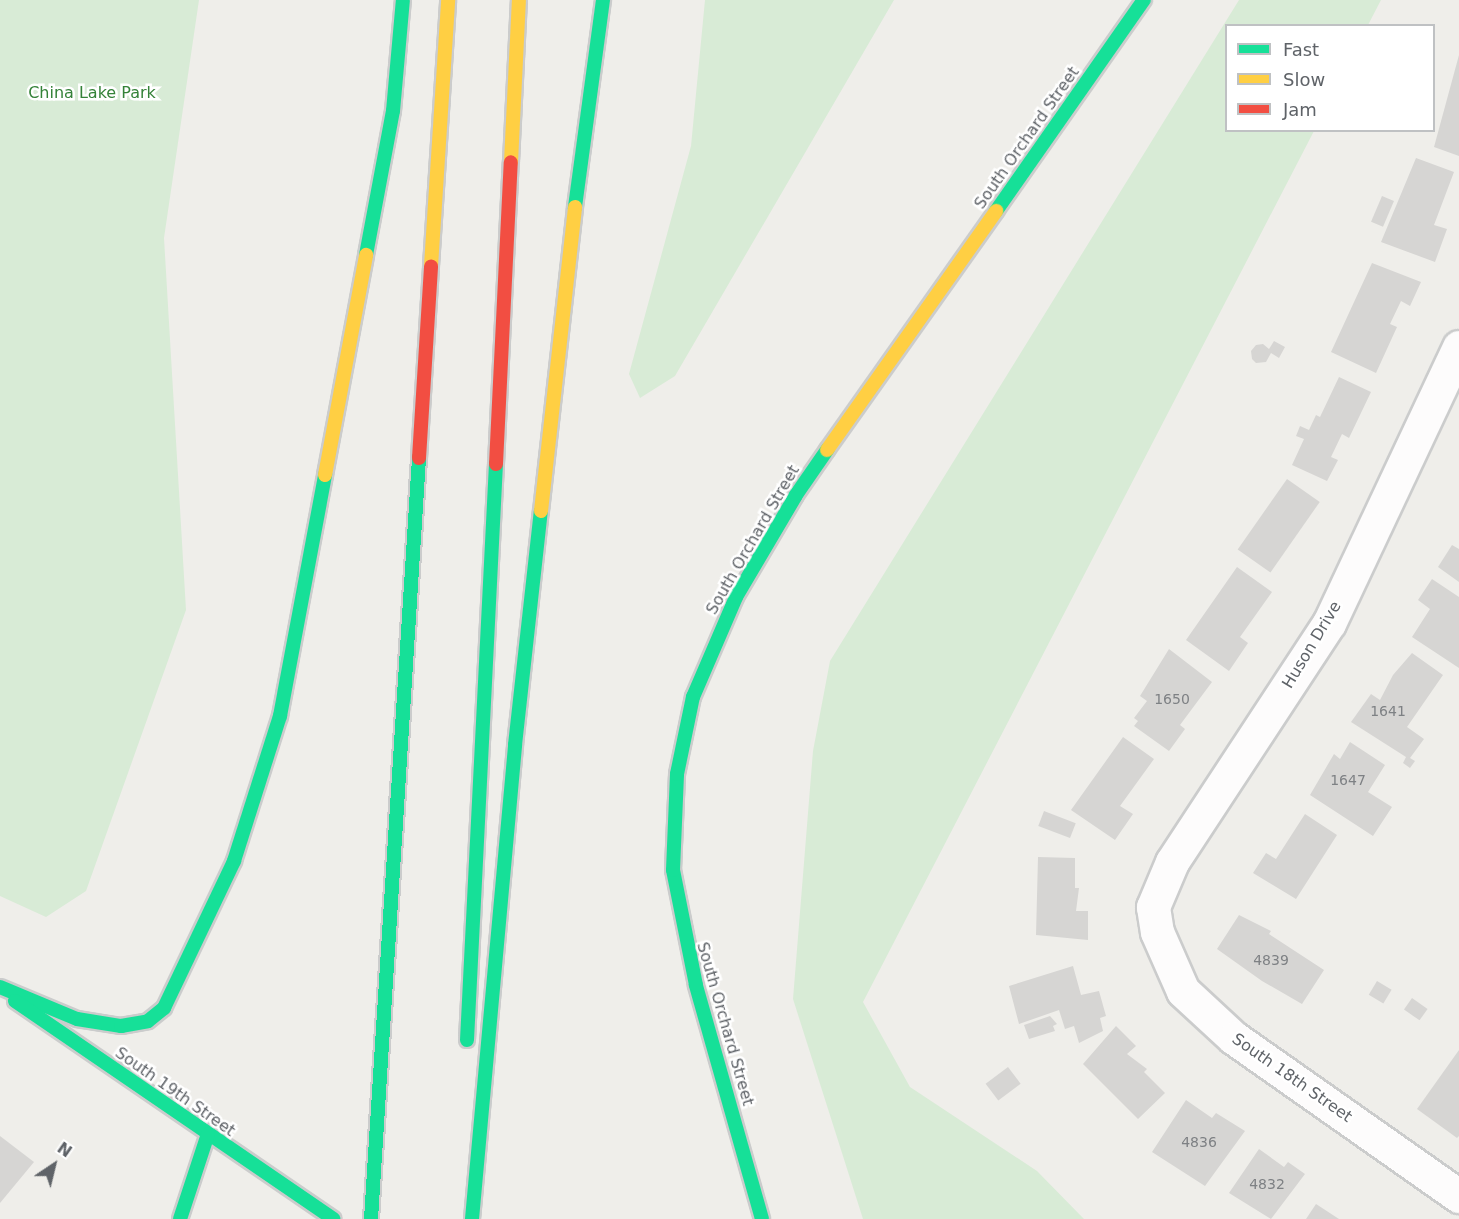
<!DOCTYPE html>
<html>
<head>
<meta charset="utf-8">
<style>
	body { margin:0 }
	#map { position:relative; width:1459px; height:1219px; overflow:hidden; background:#efeeea; font-family:"DejaVu Sans",sans-serif }
	div>[style] { position:absolute }
	.green>* { inset:0; background:#d8ebd6 }
	.building>* { inset:0; background:#d6d5d3; transform-origin:0 0 }
	.roads { filter:drop-shadow(2px 0 #cbcccc) drop-shadow(-2px 0 #cbcccc) drop-shadow(0 2px #cbcccc) drop-shadow(0 -2px #cbcccc) }
	.street>* { height:33px; margin:-16.5px; padding:0 16.5px; transform-origin:16.5px; border-radius:16.5px; background:#fdfcfc }
	.fast>* { height:14px; margin:-7px; padding:0 7px; transform-origin:7px; border-radius:7px; background:#16e098 }
	.slow>* { height:14px; margin:-7px; padding:0 7px; transform-origin:7px; border-radius:7px; background:#ffcf43 }
	.jam>* { height:14px; margin:-7px; padding:0 7px; transform-origin:7px; border-radius:7px; background:#f24e42 }
	span { translate:-50% -50%; white-space:nowrap; text-align:center; line-height:1.15; -webkit-text-stroke:5px #fff; paint-order:stroke }
	.number-label { font-size:14px; color:#7e8184 }
	.number-label span { -webkit-text-stroke-width:0 }
	.park-label { font-size:16px; color:#348238 }
	.street-label { font-size:16px; color:#5f6368 }
	.legend { position:absolute; left:1225px; top:24px; width:210px; height:108px; box-sizing:border-box; background:#fff; border:2px solid #bfc1c3; margin:0; padding:8px 10px; list-style:none; font-size:18px; color:#5f6368 }
	.legend li { display:flex; align-items:center; gap:12px; height:30px }
	.legend b { width:30px; border:2px solid #bfc1c3 }
	.north { position:absolute; left:24px; top:1135px; width:60px; height:60px; -webkit-text-stroke:4px #fff; paint-order:stroke; rotate:35deg; font-size:16px; font-weight:700; line-height:24px; text-align:center; color:#5f6368 }
	.north::after { content:''; display:block; margin:auto; width:21px; height:27px; background:#5f6368; clip-path:polygon(50% 0,100% 100%,50% 72%,0 100%) }
</style>
</head>
<body>
<div id="map">
	<div class="green">
		<i style="clip-path:polygon(0 0,199px 0,164px 238px,186px 610px,86px 891px,46px 917px,0 896px)"></i>
		<i style="clip-path:polygon(705px 0,894px 0,675px 376px,640px 398px,629px 374px,691px 146px)"></i>
		<i style="clip-path:polygon(1239px 0,1381px 0,1368px 25px,1226px 26px,1226px 130px,1314px 131px,863px 1002px,910px 1087px,1037px 1171px,1084px 1219px,863px 1219px,793px 999px,813px 751px,830px 661px)"></i>
	</div>
	<div class="building">
		<i style="clip-path:polygon(1459px 55px,1459px 156px,1434px 147px)"></i>
		<i style="clip-path:polygon(1416px 158px,1454px 172px,1434px 225px,1447px 229px,1435px 262px,1381px 242px)"></i>
		<i style="left:1382px;top:196px;width:13px;height:28px;rotate:23deg"></i>
		<i style="clip-path:polygon(1372px 263px,1421px 282px,1410px 306px,1401px 301px,1390px 324px,1397px 327px,1376px 373px,1331px 352px)"></i>
		<i style="clip-path:polygon(1274px 341px,1285px 347px,1279px 358px,1271px 353px,1266px 362px,1256px 363px,1252px 359px,1251px 351px,1256px 345px,1263px 344px,1269px 349px)"></i>
		<i style="clip-path:polygon(1339px 377px,1371px 392px,1349px 438px,1342px 434px,1331px 457px,1338px 460px,1327px 481px,1292px 465px,1304px 439px,1296px 436px,1300px 426px,1309px 430px,1316px 415px,1320px 417px)"></i>
		<i style="left:1287px;top:479px;width:40px;height:86px;rotate:35deg"></i>
		<i style="clip-path:polygon(1452px 545px,1459px 549px,1459px 582px,1438px 567px)"></i>
		<i style="clip-path:polygon(1237px 567px,1272px 592px,1240px 637px,1248px 643px,1229px 671px,1186px 640px)"></i>
		<i style="clip-path:polygon(1432px 579px,1459px 597px,1459px 668px,1412px 637px,1430px 609px,1418px 600px)"></i>
		<i style="clip-path:polygon(1169px 649px,1212px 682px,1180px 725px,1185px 729px,1169px 751px,1134px 726px,1138px 721px,1134px 718px,1147px 701px,1140px 696px)"></i>
		<i style="clip-path:polygon(1412px 653px,1443px 675px,1407px 727px,1424px 739px,1410px 758px,1415px 761px,1410px 768px,1403px 763px,1406px 757px,1351px 722px,1371px 694px,1380px 700px,1393px 675px)"></i>
		<i style="clip-path:polygon(1123px 737px,1154px 759px,1120px 806px,1133px 814px,1115px 840px,1071px 810px)"></i>
		<i style="clip-path:polygon(1350px 742px,1385px 765px,1368px 792px,1392px 807px,1373px 836px,1310px 795px,1334px 754px,1340px 759px)"></i>
		<i style="left:1044px;top:811px;width:34px;height:16px;rotate:21deg"></i>
		<i style="clip-path:polygon(1305px 814px,1337px 835px,1296px 899px,1253px 873px,1266px 853px,1276px 859px)"></i>
		<i style="clip-path:polygon(1038px 857px,1075px 858px,1075px 888px,1079px 888px,1076px 911px,1088px 911px,1088px 940px,1036px 935px)"></i>
		<i style="clip-path:polygon(1239px 915px,1271px 931px,1269px 934px,1324px 970px,1302px 1004px,1262px 981px,1217px 949px)"></i>
		<i style="clip-path:polygon(1073px 966px,1081px 995px,1099px 991px,1106px 1016px,1100px 1018px,1103px 1031px,1079px 1043px,1074px 1026px,1065px 1029px,1059px 1010px,1019px 1024px,1009px 986px)"></i>
		<i style="left:1377px;top:981px;width:17px;height:16px;rotate:31deg"></i>
		<i style="left:1412px;top:998px;width:19px;height:14px;rotate:35deg"></i>
		<i style="clip-path:polygon(1050px 1016px,1057px 1024px,1053px 1026px,1055px 1031px,1029px 1039px,1024px 1025px)"></i>
		<i style="clip-path:polygon(1116px 1026px,1136px 1046px,1127px 1054px,1147px 1069px,1144px 1072px,1165px 1093px,1138px 1119px,1083px 1064px)"></i>
		<i style="clip-path:polygon(1459px 1050px,1459px 1136px,1457px 1138px,1417px 1109px)"></i>
		<i style="left:1008px;top:1067px;width:21px;height:28px;rotate:53deg"></i>
		<i style="clip-path:polygon(1186px 1100px,1212px 1118px,1216px 1113px,1245px 1131px,1205px 1186px,1152px 1152px)"></i>
		<i style="clip-path:polygon(0 1136px,34px 1162px,0 1203px)"></i>
		<i style="clip-path:polygon(1259px 1149px,1284px 1167px,1288px 1162px,1305px 1174px,1271px 1219px,1229px 1193px)"></i>
		<i style="clip-path:polygon(1316px 1204px,1339px 1219px,1306px 1219px)"></i>
	</div>
	<div class="roads">
		<div class="street">
			<i style="left:1459px;top:347px;width:305px;rotate:115.2deg"></i>
			<i style="left:1329px;top:623px;width:286px;rotate:123.3deg"></i>
			<i style="left:1172px;top:862px;width:49px;rotate:112.9deg"></i>
			<i style="left:1153px;top:907px;width:25px;rotate:81deg"></i>
			<i style="left:1157px;top:932px;width:64px;rotate:66.2deg"></i>
			<i style="left:1183px;top:991px;width:69px;rotate:42.7deg"></i>
			<i style="left:1234px;top:1038px;width:275px;rotate:35.1deg"></i>
		</div>
		<div class="fast">
			<i style="left:575px;top:207px;width:209px;rotate:-82.3deg"></i>
			<i style="left:996px;top:211px;width:258px;rotate:-55deg"></i>
			<i style="left:366px;top:255px;width:147px;rotate:-79.4deg"></i>
			<i style="left:393px;top:111px;width:111px;rotate:-84.9deg"></i>
			<i style="left:0;top:987px;width:83px;rotate:22.6deg"></i>
			<i style="left:77px;top:1019px;width:45px;rotate:9deg"></i>
			<i style="left:121px;top:1026px;width:27px;rotate:-10deg"></i>
			<i style="left:148px;top:1021px;width:21px;rotate:-39deg"></i>
			<i style="left:164px;top:1008px;width:163px;rotate:-64.5deg"></i>
			<i style="left:234px;top:861px;width:152px;rotate:-72.4deg"></i>
			<i style="left:280px;top:716px;width:245px;rotate:-79.4deg"></i>
			<i style="left:15px;top:1001px;width:386px;rotate:34.4deg"></i>
			<i style="left:467px;top:1040px;width:577px;rotate:-87.12deg"></i>
			<i style="left:180px;top:1219px;width:89px;rotate:-71.8deg"></i>
			<i style="left:371px;top:1219px;width:763px;rotate:-86.39deg"></i>
			<i style="left:472px;top:1219px;width:476px;rotate:-84.8deg"></i>
			<i style="left:515px;top:745px;width:235px;rotate:-83.7deg"></i>
			<i style="left:762px;top:1219px;width:243px;rotate:-105.8deg"></i>
			<i style="left:696px;top:985px;width:117px;rotate:-101.3deg"></i>
			<i style="left:673px;top:870px;width:96px;rotate:-87.6deg"></i>
			<i style="left:677px;top:774px;width:79px;rotate:-78.3deg"></i>
			<i style="left:693px;top:697px;width:109px;rotate:-66.7deg"></i>
			<i style="left:736px;top:597px;width:118px;rotate:-59.5deg"></i>
			<i style="left:796px;top:495px;width:55px;rotate:-55.4deg"></i>
		</div>
		<div class="slow">
			<i style="left:511px;top:162px;width:162px;rotate:-87.2deg"></i>
			<i style="left:431px;top:266px;width:267px;rotate:-86.3deg"></i>
			<i style="left:827px;top:450px;width:293px;rotate:-54.7deg"></i>
			<i style="left:325px;top:475px;width:224px;rotate:-79.4deg"></i>
			<i style="left:541px;top:511px;width:306px;rotate:-83.6deg"></i>
		</div>
		<div class="jam">
			<i style="left:419px;top:458px;width:192px;rotate:-86.4deg"></i>
			<i style="left:496px;top:464px;width:302px;rotate:-87.2deg"></i>
		</div>
	</div>
	<div class="number-label">
		<span style="left:1172px;top:699px">1650</span>
		<span style="left:1388px;top:711px">1641</span>
		<span style="left:1348px;top:780px">1647</span>
		<span style="left:1271px;top:960px">4839</span>
		<span style="left:1199px;top:1142px">4836</span>
		<span style="left:1267px;top:1184px">4832</span>
	</div>
	<div class="park-label">
		<span style="left:92px;top:93px">China Lake Park</span>
	</div>
	<div class="street-label">
		<span style="left:1027px;top:138px;rotate:-55deg">South Orchard Street</span>
		<span style="left:753px;top:540px;rotate:-60deg">South Orchard Street</span>
		<span style="left:1312px;top:645px;rotate:-59deg">Huson Drive</span>
		<span style="left:725px;top:1024px;rotate:74deg">South Orchard Street</span>
		<span style="left:1292px;top:1078px;rotate:35deg">South 18th Street</span>
		<span style="left:175px;top:1092px;rotate:35deg">South 19th Street</span>
	</div>
	<ul class="legend">
	<li><b style="height:8px;background:#16e098"></b>Fast</li>
	<li><b style="height:8px;background:#ffcf43"></b>Slow</li>
	<li><b style="height:8px;background:#f24e42"></b>Jam</li>
	</ul>
	<div class="north">N</div>
</div>
</body>
</html>
